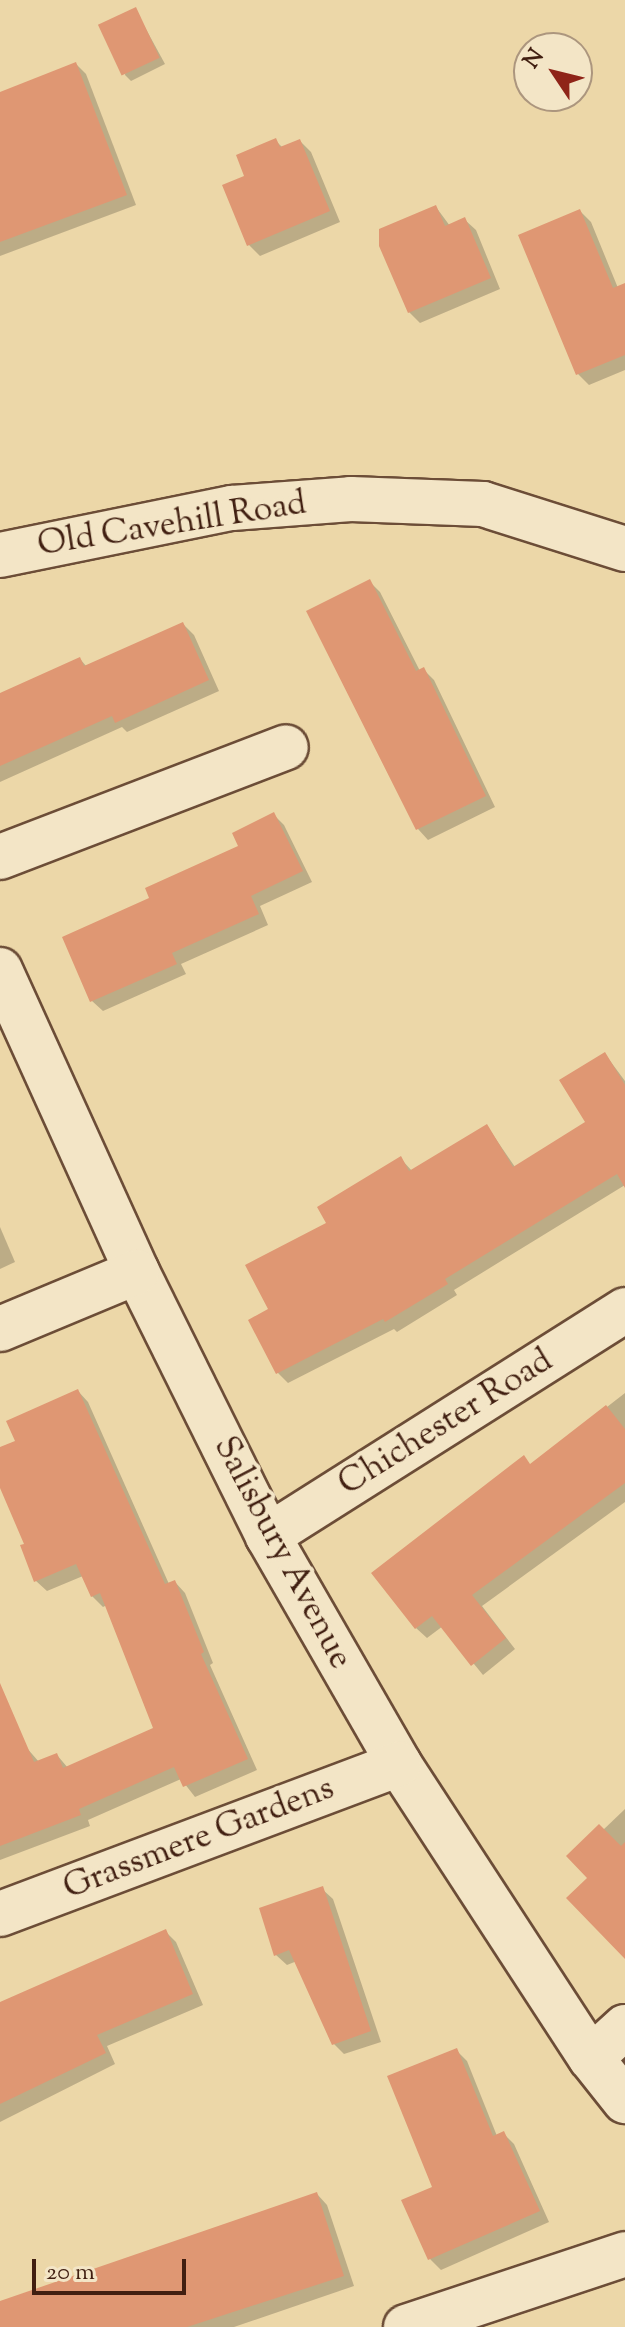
<!DOCTYPE html>
<html>
<head>
<meta charset="utf-8">
<style>
	body { margin:0 }
	#map { position:relative; width:625px; height:2327px; overflow:hidden; background:#ecd7a8; font-family:"Sorts Mill Goudy",serif }
	div>[style] { position:absolute }
	.shadow>* { inset:0; background:#0003 }
	.building>* { inset:0; background:#df9773; transform-origin:0 0 }
	.roads { filter:drop-shadow(2px 0 #6c4d37) drop-shadow(-2px 0 #6c4d37) drop-shadow(0 2px #6c4d37) drop-shadow(0 -2px #6c4d37) }
	.minor>* { height:44px; margin:-22px; padding:0 22px; transform-origin:22px; border-radius:22px; background:#f3e5c6 }
	span { translate:-50% -50%; white-space:nowrap; text-align:center; line-height:1.15; -webkit-text-stroke:8px #f3e5c6; paint-order:stroke }
	.street-label { font-size:34px; color:#411f11 }
	.north { position:absolute; left:513px; top:32px; width:80px; height:80px; box-sizing:border-box; background:#f3e5c6; border:2px solid #ac967e; border-radius:50%; rotate:305deg; font-size:22px; font-weight:700; line-height:32px; text-align:center; color:#411f11 }
	.north::after { content:''; display:block; margin:auto; width:28px; height:36px; background:#8f2418; clip-path:polygon(50% 0,100% 100%,50% 72%,0 100%) }
	.scale { position:absolute; left:32px; top:2259px; width:154px; height:36px; box-sizing:border-box; border:4px solid #411f11; border-top:0; padding-left:10px; font-size:24px; line-height:28px; white-space:nowrap; color:#411f11; -webkit-text-stroke:6px #f3e5c6; paint-order:stroke }
</style>
</head>
<body>
<div id="map">
	<div class="shadow">
		<i style="clip-path:polygon(135px 9px,165px 64px,131px 81px,125px 75px)"></i>
		<i style="clip-path:polygon(76px 64px,86px 74px,136px 205px,0 256px,0 109px)"></i>
		<i style="clip-path:polygon(275px 140px,283px 148px,300px 141px,311px 152px,340px 222px,260px 256px,249px 245px,246px 177px)"></i>
		<i style="clip-path:polygon(436px 207px,450px 226px,465px 220px,476px 230px,500px 289px,420px 323px,409px 312px)"></i>
		<i style="clip-path:polygon(580px 211px,591px 222px,618px 288px,625px 285px,625px 370px,589px 385px,578px 374px)"></i>
		<i style="clip-path:polygon(369px 581px,380px 592px,420px 671px,424px 670px,434px 680px,495px 807px,428px 840px,418px 829px)"></i>
		<i style="clip-path:polygon(183px 624px,194px 635px,219px 691px,127px 732px,122px 727px,0 782px,0 695px,80px 659px,87px 667px)"></i>
		<i style="clip-path:polygon(273px 814px,284px 825px,312px 882px,260px 906px,268px 925px,181px 964px,186px 974px,103px 1011px,92px 1001px,152px 899px,241px 847px)"></i>
		<i style="clip-path:polygon(605px 1054px,625px 1081px,625px 1185px,454px 1290px,457px 1295px,397px 1332px,394px 1329px,288px 1383px,278px 1373px,271px 1310px,329px 1224px,401px 1159px,413px 1172px,487px 1126px,515px 1167px,588px 1123px)"></i>
		<i style="clip-path:polygon(0 1227px,15px 1262px,0 1269px)"></i>
		<i style="clip-path:polygon(78px 1391px,88px 1402px,169px 1584px,175px 1582px,185px 1593px,213px 1663px,210px 1665px,257px 1770px,195px 1797px,181px 1779px,88px 1820px,90px 1826px,0 1860px,0 1757px,26px 1747px,39px 1762px,57px 1755px,68px 1768px,155px 1729px,107px 1605px,103px 1607px,92px 1596px,83px 1576px,47px 1591px,36px 1581px,26px 1545px,0 1483px,0 1449px,17px 1442px)"></i>
		<i style="clip-path:polygon(625px 1393px,625px 1502px,482px 1606px,515px 1649px,483px 1675px,443px 1626px,427px 1638px,416px 1628px,531px 1466px)"></i>
		<i style="clip-path:polygon(625px 1809px,625px 1954px,590px 1878px,602px 1831px)"></i>
		<i style="clip-path:polygon(322px 1889px,333px 1899px,381px 2042px,344px 2054px,333px 2043px,297px 1961px,287px 1965px,276px 1955px)"></i>
		<i style="clip-path:polygon(165px 1931px,176px 1942px,203px 2005px,107px 2046px,115px 2064px,0 2122px,0 2005px)"></i>
		<i style="clip-path:polygon(456px 2050px,467px 2061px,497px 2136px,503px 2133px,514px 2144px,549px 2222px,441px 2270px,430px 2259px,404px 2201px,434px 2188px)"></i>
		<i style="clip-path:polygon(317px 2194px,327px 2205px,354px 2286px,234px 2327px,0 2327px,0 2302px)"></i>
	</div>
	<div class="building">
		<i style="left:136px;top:7px;width:56px;height:42px;rotate:65deg"></i>
		<i style="clip-path:polygon(76px 62px,127px 195px,0 242px,0 92px)"></i>
		<i style="clip-path:polygon(276px 138px,280px 147px,300px 139px,330px 211px,247px 246px,222px 185px,244px 176px,236px 155px)"></i>
		<i style="clip-path:polygon(436px 205px,445px 226px,465px 217px,491px 278px,408px 313px,379px 246px,379px 229px)"></i>
		<i style="clip-path:polygon(580px 209px,613px 288px,625px 283px,625px 355px,576px 375px,518px 235px)"></i>
		<i style="clip-path:polygon(370px 579px,416px 671px,424px 667px,486px 796px,416px 830px,306px 611px)"></i>
		<i style="clip-path:polygon(183px 622px,209px 680px,115px 723px,112px 716px,0 766px,0 693px,80px 657px,84px 666px)"></i>
		<i style="clip-path:polygon(274px 812px,303px 871px,251px 896px,259px 914px,172px 953px,177px 964px,90px 1002px,62px 937px,149px 898px,145px 888px,238px 846px,232px 833px)"></i>
		<i style="clip-path:polygon(605px 1052px,625px 1085px,625px 1188px,617px 1174px,445px 1279px,448px 1284px,385px 1322px,383px 1319px,276px 1374px,248px 1320px,268px 1309px,245px 1265px,326px 1223px,317px 1207px,401px 1156px,409px 1171px,487px 1124px,513px 1167px,585px 1122px,559px 1080px)"></i>
		<i style="clip-path:polygon(78px 1389px,165px 1584px,175px 1580px,204px 1652px,201px 1654px,248px 1759px,183px 1787px,174px 1767px,79px 1809px,81px 1815px,0 1846px,0 1683px,34px 1762px,57px 1753px,63px 1768px,153px 1728px,100px 1593px,91px 1597px,76px 1564px,34px 1582px,20px 1545px,24px 1544px,0 1488px,0 1447px,15px 1441px,6px 1421px)"></i>
		<i style="clip-path:polygon(606px 1405px,625px 1429px,625px 1483px,472px 1595px,506px 1638px,471px 1666px,432px 1616px,415px 1629px,371px 1573px,524px 1455px,530px 1464px)"></i>
		<i style="clip-path:polygon(599px 1824px,621px 1846px,625px 1842px,625px 1959px,566px 1898px,587px 1878px,566px 1856px)"></i>
		<i style="clip-path:polygon(323px 1886px,371px 2031px,332px 2045px,289px 1950px,274px 1956px,259px 1908px)"></i>
		<i style="clip-path:polygon(166px 1929px,193px 1994px,97px 2035px,106px 2053px,0 2104px,0 2002px)"></i>
		<i style="clip-path:polygon(457px 2048px,493px 2136px,504px 2131px,540px 2211px,428px 2260px,401px 2200px,432px 2187px,387px 2076px)"></i>
		<i style="clip-path:polygon(317px 2192px,344px 2276px,187px 2327px,0 2327px,0 2301px)"></i>
	</div>
	<div class="roads">
		<div class="minor">
			<i style="left:0;top:555px;width:237px;rotate:-11.5deg"></i>
			<i style="left:232px;top:508px;width:119px;rotate:-4.3deg"></i>
			<i style="left:351px;top:499px;width:132px;rotate:2.2deg"></i>
			<i style="left:483px;top:504px;width:149px;rotate:17.6deg"></i>
			<i style="left:0;top:857px;width:306px;rotate:-21deg"></i>
			<i style="left:0;top:970px;width:332px;rotate:65.6deg"></i>
			<i style="left:137px;top:1272px;width:295px;rotate:63.6deg"></i>
			<i style="left:268px;top:1536px;width:263px;rotate:60.1deg"></i>
			<i style="left:399px;top:1764px;width:351px;rotate:56.9deg"></i>
			<i style="left:591px;top:2058px;width:55px;rotate:51.7deg"></i>
			<i style="left:0;top:1329px;width:148px;rotate:-22.6deg"></i>
			<i style="left:268px;top:1536px;width:423px;rotate:-32.3deg"></i>
			<i style="left:0;top:1914px;width:426px;rotate:-20.6deg"></i>
			<i style="left:591px;top:2058px;width:46px;rotate:-42.4deg"></i>
			<i style="left:406px;top:2327px;width:231px;rotate:-18.4deg"></i>
		</div>
	</div>
	<div class="street-label">
		<span style="left:172px;top:525px;rotate:-9deg">Old Cavehill Road</span>
		<span style="left:446px;top:1423px;rotate:-32deg">Chichester Road</span>
		<span style="left:282px;top:1553px;rotate:62deg">Salisbury Avenue</span>
		<span style="left:199px;top:1839px;rotate:-21deg">Grassmere Gardens</span>
	</div>
	<div class="north">N</div>
	<div class="scale">20 m</div>
</div>
</body>
</html>
